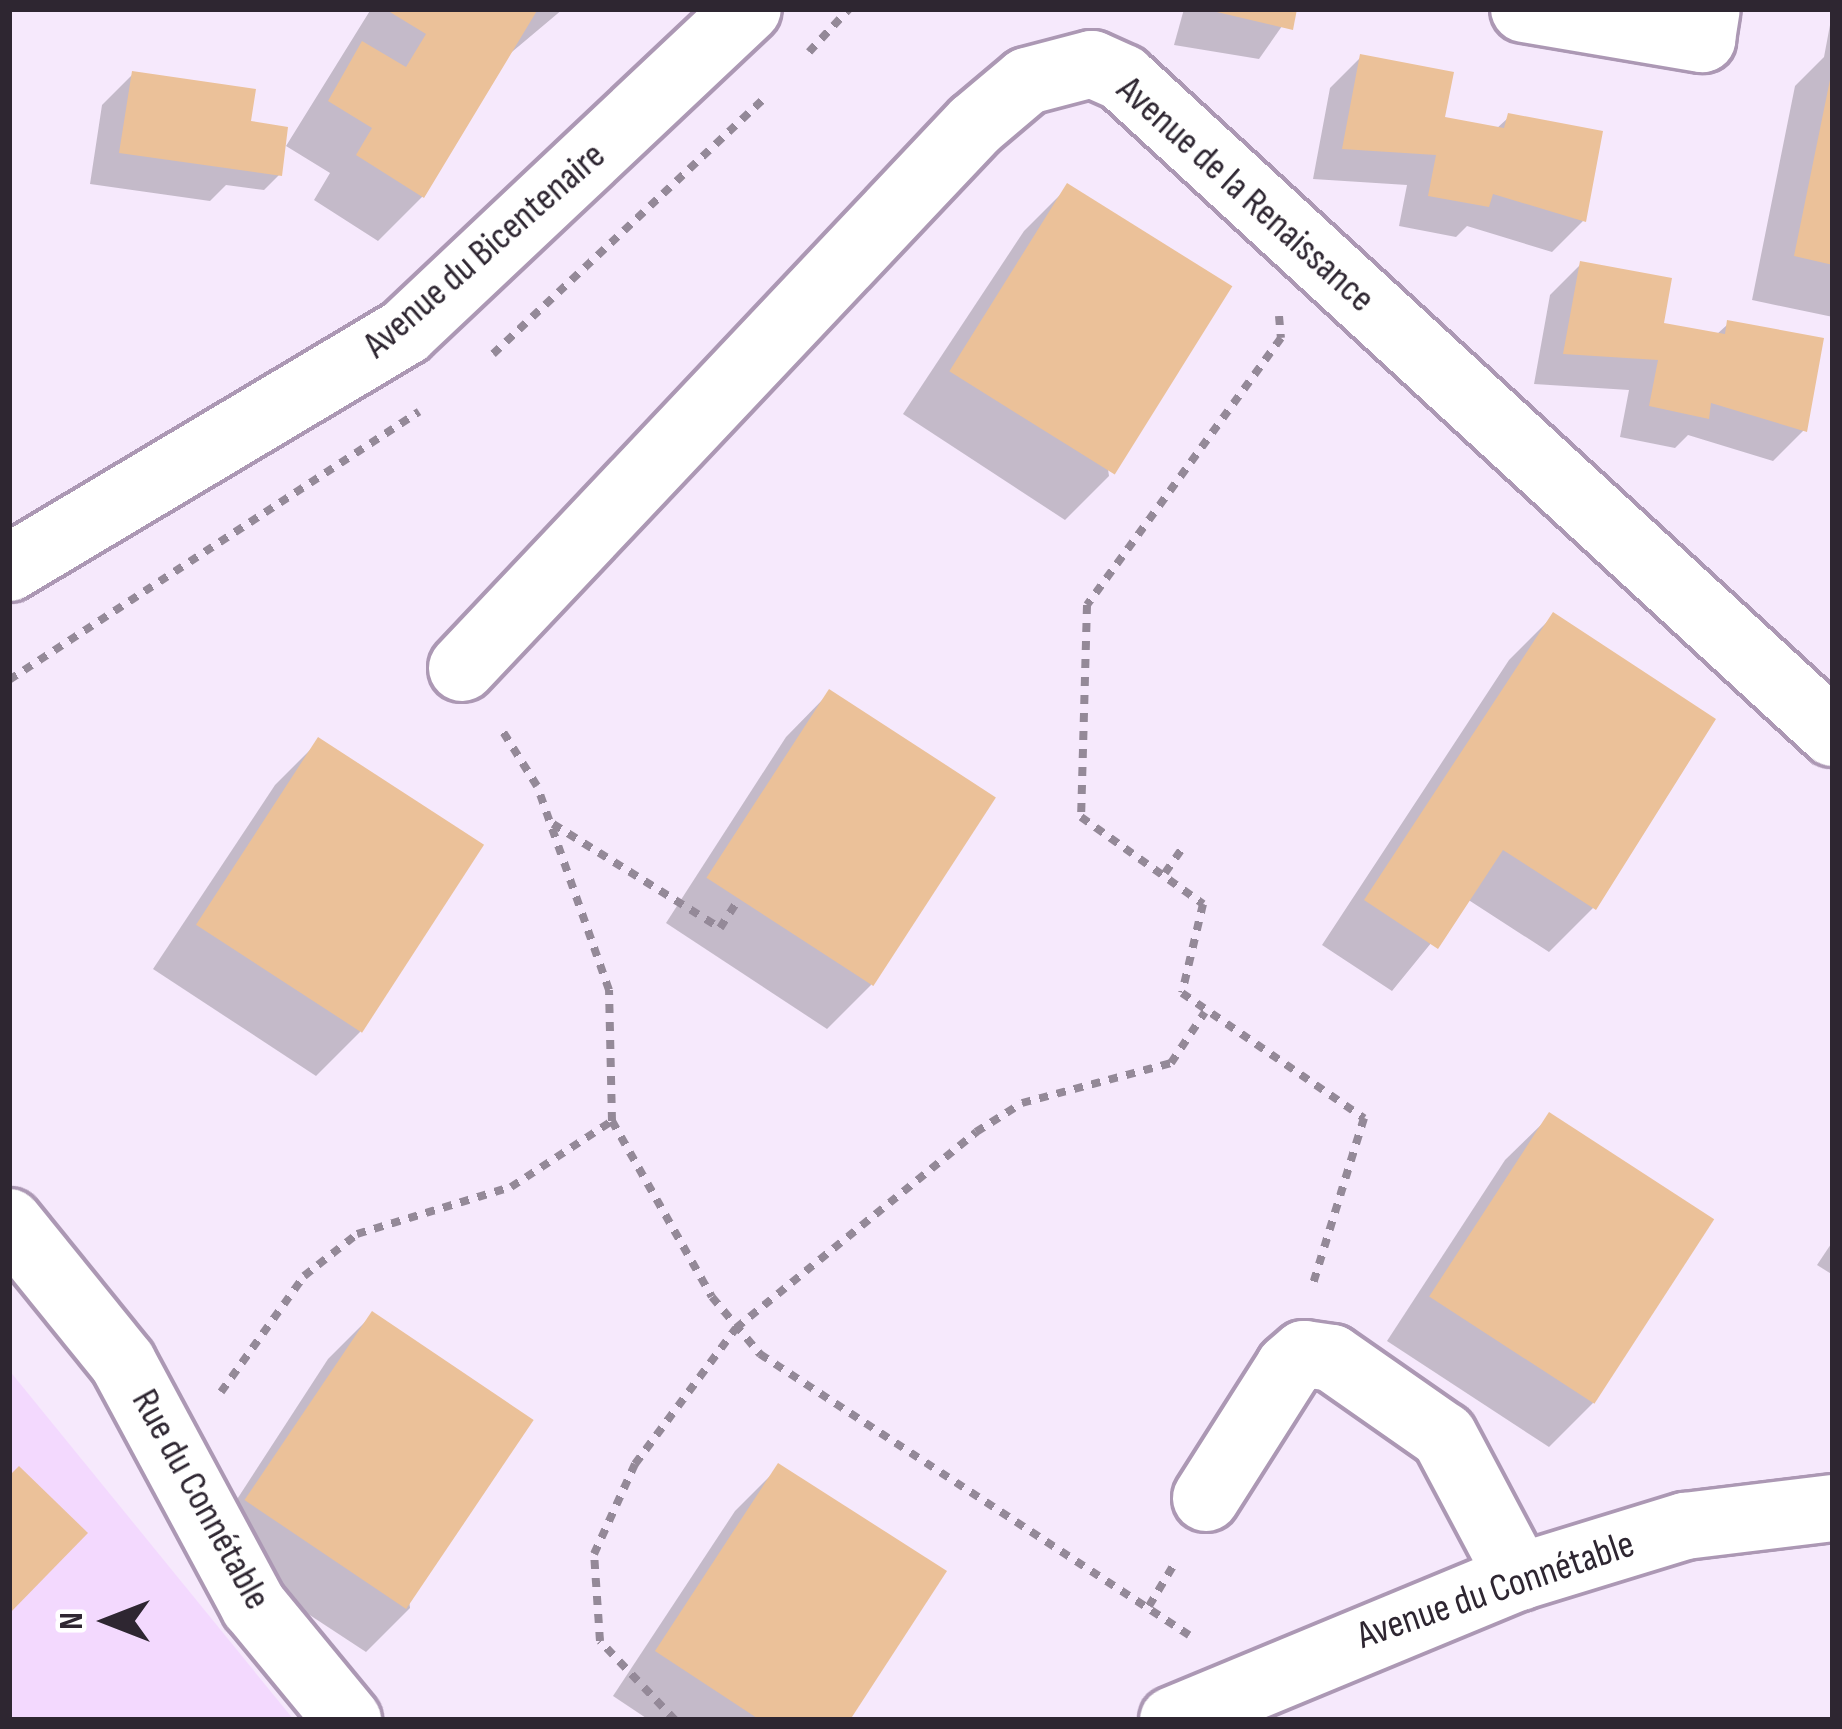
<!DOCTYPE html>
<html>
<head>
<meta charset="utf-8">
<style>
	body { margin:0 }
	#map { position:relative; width:1842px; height:1729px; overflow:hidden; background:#f6e9fc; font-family:"Sofia Sans Condensed",sans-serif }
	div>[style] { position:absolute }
	.built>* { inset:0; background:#f3d9fe }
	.shadow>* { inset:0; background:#0003 }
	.building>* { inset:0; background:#ebc199; transform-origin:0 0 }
	.path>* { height:8px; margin-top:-4px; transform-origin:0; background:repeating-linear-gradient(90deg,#948998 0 9px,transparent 0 18px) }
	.roads { filter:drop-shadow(3px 0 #ac98b4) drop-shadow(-3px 0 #ac98b4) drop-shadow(0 3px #ac98b4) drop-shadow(0 -3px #ac98b4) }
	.minor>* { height:66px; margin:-33px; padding:0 33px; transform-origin:33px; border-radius:33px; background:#fff }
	span { translate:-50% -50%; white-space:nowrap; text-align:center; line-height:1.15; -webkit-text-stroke:10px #fff; paint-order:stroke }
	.street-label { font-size:39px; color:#2e2631 }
	.frame { position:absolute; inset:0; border:12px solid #2e2631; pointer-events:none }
	.north { position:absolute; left:48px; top:1561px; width:120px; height:120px; -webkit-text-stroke:9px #fff; paint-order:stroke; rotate:270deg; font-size:33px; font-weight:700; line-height:48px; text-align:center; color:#2e2631 }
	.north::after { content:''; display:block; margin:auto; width:42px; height:54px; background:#2e2631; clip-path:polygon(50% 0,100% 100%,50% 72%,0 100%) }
</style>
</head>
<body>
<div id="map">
	<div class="built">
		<i style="clip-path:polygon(9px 1370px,294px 1720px,9px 1720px)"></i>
	</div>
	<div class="shadow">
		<i style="clip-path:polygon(371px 9px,563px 9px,506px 57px,422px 197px,378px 241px,314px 200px,330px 173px,286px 146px)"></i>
		<i style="clip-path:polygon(1184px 9px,1294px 9px,1259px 59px,1174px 45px)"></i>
		<i style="clip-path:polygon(1833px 9px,1833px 317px,1752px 300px,1795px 86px,1824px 57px)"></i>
		<i style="clip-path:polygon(1361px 57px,1442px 119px,1496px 129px,1509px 117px,1583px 221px,1552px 252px,1467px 226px,1456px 237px,1399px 226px,1407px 185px,1313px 179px,1330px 88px)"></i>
		<i style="clip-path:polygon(133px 74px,248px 124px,279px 175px,264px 190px,226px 185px,210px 201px,90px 184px,102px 105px)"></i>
		<i style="clip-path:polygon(1068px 187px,1109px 476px,1065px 520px,903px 414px,1024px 231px)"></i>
		<i style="clip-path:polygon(1581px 264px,1660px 325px,1716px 335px,1728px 324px,1804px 430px,1773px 461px,1688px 435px,1675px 448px,1620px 437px,1629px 390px,1534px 384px,1550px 295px)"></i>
		<i style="clip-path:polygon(1553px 616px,1593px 908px,1549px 952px,1467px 899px,1392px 991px,1322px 945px,1509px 660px)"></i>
		<i style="clip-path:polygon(830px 692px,871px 985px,827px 1029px,666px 923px,786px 737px)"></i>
		<i style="clip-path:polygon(319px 741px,360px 1032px,316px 1076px,153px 969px,275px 785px)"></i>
		<i style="clip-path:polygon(1550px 1116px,1593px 1403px,1549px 1447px,1387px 1341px,1505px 1160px)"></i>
		<i style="clip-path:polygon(1833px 1241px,1833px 1275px,1817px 1265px)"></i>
		<i style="clip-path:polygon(372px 1315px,410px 1608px,366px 1652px,206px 1547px,328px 1359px)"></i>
		<i style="clip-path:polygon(779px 1467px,846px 1720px,649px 1720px,613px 1696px,735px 1511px)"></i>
	</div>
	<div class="building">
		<i style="clip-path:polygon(385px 9px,538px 9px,424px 198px,356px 155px,372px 128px,328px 101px,362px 41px,406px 67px,426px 34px)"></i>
		<i style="clip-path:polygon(1204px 9px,1297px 9px,1293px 30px)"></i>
		<i style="clip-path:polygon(1360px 54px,1454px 72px,1445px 117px,1504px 128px,1508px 113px,1603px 131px,1586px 222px,1493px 194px,1489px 207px,1428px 196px,1436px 155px,1342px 149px)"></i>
		<i style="clip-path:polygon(132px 71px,256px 89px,251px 121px,288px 127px,282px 176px,119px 153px)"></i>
		<i style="clip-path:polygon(1831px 75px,1833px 76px,1833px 265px,1794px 256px)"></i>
		<i style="left:1067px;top:183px;width:195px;height:222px;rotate:32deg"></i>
		<i style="clip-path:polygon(1580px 261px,1672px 278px,1664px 323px,1725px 334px,1727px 320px,1824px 338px,1807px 432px,1711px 403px,1709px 419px,1649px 406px,1658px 360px,1563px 354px)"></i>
		<i style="clip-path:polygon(1553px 612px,1716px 719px,1596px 910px,1503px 850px,1438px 949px,1364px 900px)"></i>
		<i style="left:829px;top:689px;width:199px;height:225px;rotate:33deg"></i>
		<i style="left:318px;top:737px;width:198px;height:224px;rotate:33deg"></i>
		<i style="left:1549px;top:1112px;width:197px;height:220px;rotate:33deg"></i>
		<i style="left:372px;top:1311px;width:195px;height:228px;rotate:34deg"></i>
		<i style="clip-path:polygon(778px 1463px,947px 1571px,850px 1720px,760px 1720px,655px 1651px)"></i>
		<i style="clip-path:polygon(19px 1466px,88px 1533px,9px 1614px,9px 1476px)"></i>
	</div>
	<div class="path">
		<i style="left:809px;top:52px;width:59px;rotate:-47.1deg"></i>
		<i style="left:1279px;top:316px;width:22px;rotate:85deg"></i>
		<i style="left:1281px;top:338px;width:330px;rotate:126deg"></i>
		<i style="left:1087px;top:605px;width:212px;rotate:91.6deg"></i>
		<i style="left:1081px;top:817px;width:150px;rotate:35.5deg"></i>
		<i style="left:1203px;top:904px;width:91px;rotate:103.3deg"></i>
		<i style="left:1182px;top:993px;width:221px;rotate:34.5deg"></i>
		<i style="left:1364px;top:1118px;width:177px;rotate:107.1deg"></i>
		<i style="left:493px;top:354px;width:374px;rotate:-43.3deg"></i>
		<i style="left:9px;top:680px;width:490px;rotate:-33.2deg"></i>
		<i style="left:553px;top:824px;width:197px;rotate:31.9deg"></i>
		<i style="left:720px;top:928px;width:35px;rotate:-57deg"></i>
		<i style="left:1165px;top:873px;width:32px;rotate:-55deg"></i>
		<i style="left:612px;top:1121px;width:202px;rotate:60.4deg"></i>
		<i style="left:712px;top:1297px;width:75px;rotate:49.9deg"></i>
		<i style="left:760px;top:1354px;width:513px;rotate:33.23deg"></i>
		<i style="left:221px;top:1392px;width:143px;rotate:-54.4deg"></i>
		<i style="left:304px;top:1276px;width:68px;rotate:-38.4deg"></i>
		<i style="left:357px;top:1234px;width:161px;rotate:-17deg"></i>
		<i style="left:511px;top:1187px;width:121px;rotate:-33.2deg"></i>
		<i style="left:612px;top:1121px;width:131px;rotate:-91.3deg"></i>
		<i style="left:609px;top:990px;width:216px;rotate:-109.4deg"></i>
		<i style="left:537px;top:786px;width:70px;rotate:-122.1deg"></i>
		<i style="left:1149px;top:1606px;width:52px;rotate:-59deg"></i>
		<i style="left:675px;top:1720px;width:109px;rotate:-133.5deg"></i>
		<i style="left:600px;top:1641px;width:87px;rotate:-93.9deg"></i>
		<i style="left:594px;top:1554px;width:99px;rotate:-65.5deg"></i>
		<i style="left:635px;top:1464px;width:169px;rotate:-53.4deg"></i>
		<i style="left:736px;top:1328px;width:310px;rotate:-39.2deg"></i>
		<i style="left:976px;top:1132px;width:54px;rotate:-32.2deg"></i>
		<i style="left:1022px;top:1103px;width:154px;rotate:-15deg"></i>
		<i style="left:1171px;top:1063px;width:61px;rotate:-56.3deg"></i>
	</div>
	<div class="roads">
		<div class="minor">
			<i style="left:1524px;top:9px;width:181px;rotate:9.6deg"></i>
			<i style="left:1702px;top:39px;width:30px;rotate:-81deg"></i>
			<i style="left:9px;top:568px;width:461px;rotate:-30.8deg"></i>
			<i style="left:405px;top:332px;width:471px;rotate:-43.3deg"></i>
			<i style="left:462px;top:668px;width:747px;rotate:-46.63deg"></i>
			<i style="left:975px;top:125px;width:68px;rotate:-40.2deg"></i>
			<i style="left:1027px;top:81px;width:67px;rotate:-14.7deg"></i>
			<i style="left:1092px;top:64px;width:34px;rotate:24deg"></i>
			<i style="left:1123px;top:78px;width:966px;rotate:42.69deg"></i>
			<i style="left:9px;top:1222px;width:181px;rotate:51deg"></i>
			<i style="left:123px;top:1363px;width:276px;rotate:61.7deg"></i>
			<i style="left:254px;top:1606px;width:148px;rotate:50.5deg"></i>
			<i style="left:1206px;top:1498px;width:155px;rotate:-57.6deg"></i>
			<i style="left:1289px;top:1367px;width:20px;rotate:-41deg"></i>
			<i style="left:1304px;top:1354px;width:28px;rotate:8deg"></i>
			<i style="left:1332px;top:1358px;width:136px;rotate:34.9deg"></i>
			<i style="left:1444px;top:1436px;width:160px;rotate:62deg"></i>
			<i style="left:1173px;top:1720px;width:374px;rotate:-22.5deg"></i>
			<i style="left:1519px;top:1577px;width:174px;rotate:-17.1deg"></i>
			<i style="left:1685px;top:1526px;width:149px;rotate:-6.9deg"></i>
		</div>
	</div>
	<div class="street-label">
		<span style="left:1245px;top:195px;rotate:42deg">Avenue de la Renaissance</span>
		<span style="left:485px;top:251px;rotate:-41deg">Avenue du Bicentenaire</span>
		<span style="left:200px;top:1500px;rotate:61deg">Rue du Connétable</span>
		<span style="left:1496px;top:1591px;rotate:-19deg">Avenue du Connétable</span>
	</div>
	<div class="frame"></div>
	<div class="north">N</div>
</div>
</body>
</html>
